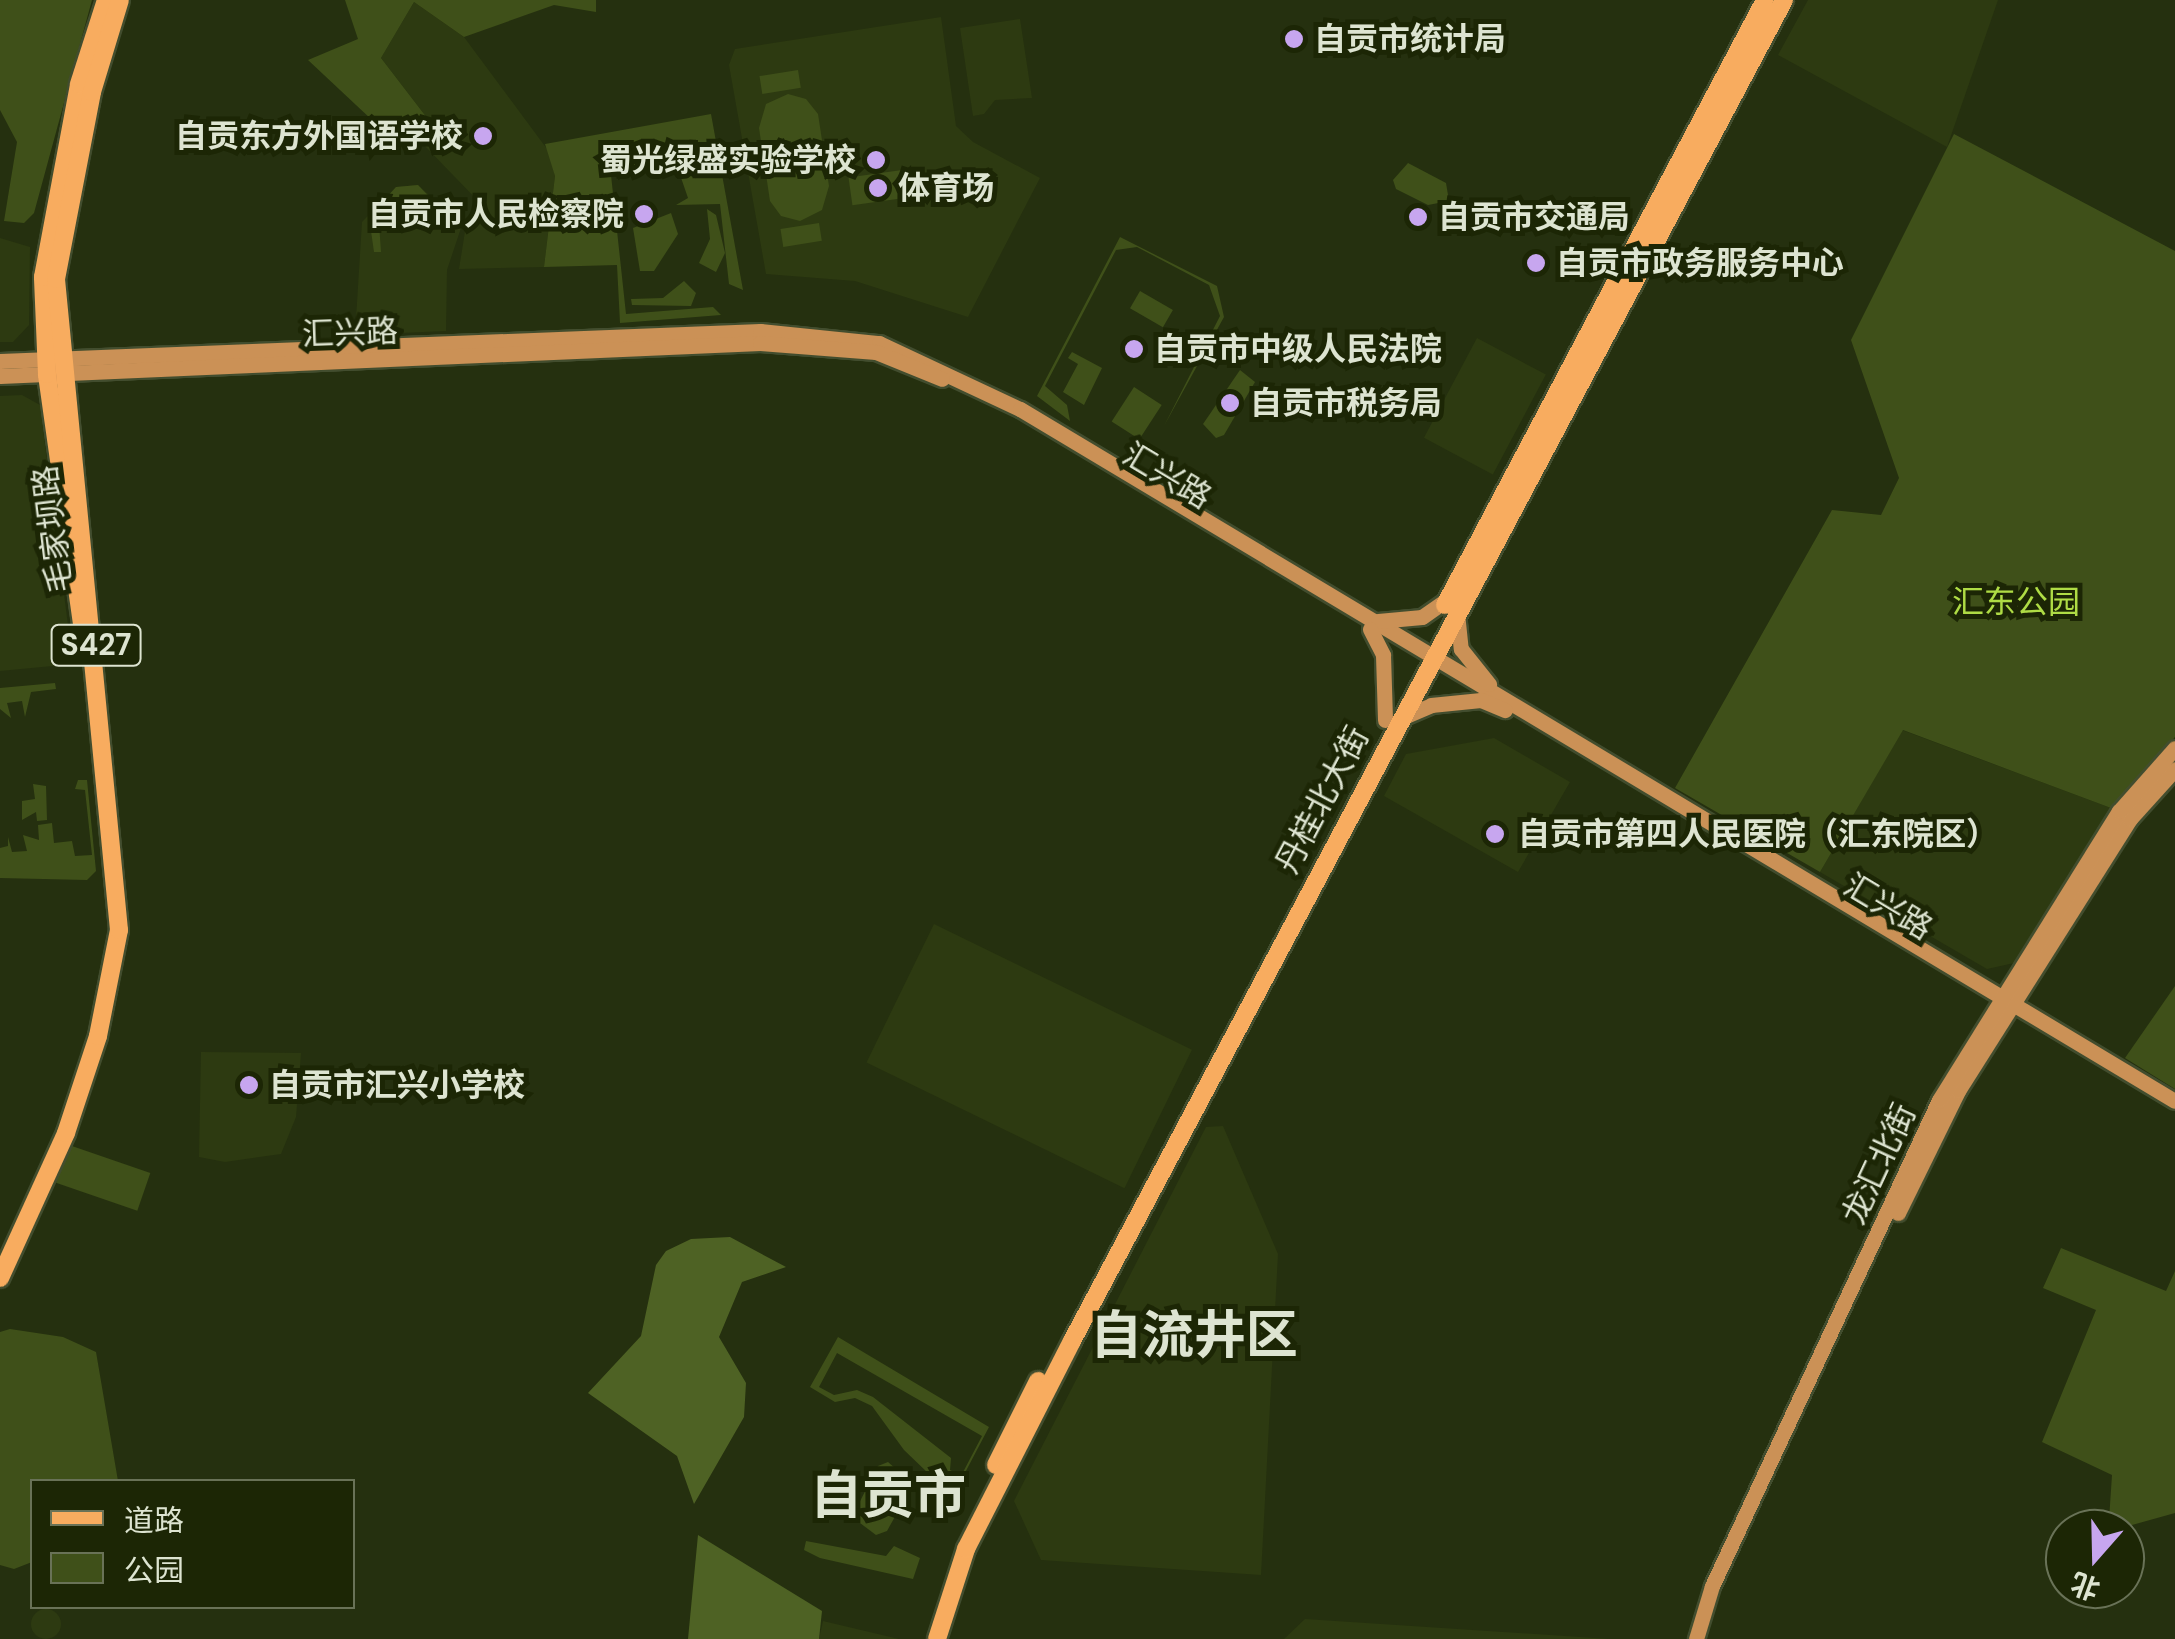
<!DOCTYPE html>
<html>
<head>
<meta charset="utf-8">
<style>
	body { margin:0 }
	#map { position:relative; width:2175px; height:1639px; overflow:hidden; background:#25300f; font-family:"DM Sans","Noto Sans SC",sans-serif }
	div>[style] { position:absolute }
	.built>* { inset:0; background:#2d3a11; transform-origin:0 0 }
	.round { border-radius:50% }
	.green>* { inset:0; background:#3f5019; transform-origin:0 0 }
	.forest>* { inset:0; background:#4e6224 }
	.roads { filter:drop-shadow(2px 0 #424d2e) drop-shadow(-2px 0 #424d2e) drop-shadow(0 2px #424d2e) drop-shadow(0 -2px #424d2e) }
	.secondary>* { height:15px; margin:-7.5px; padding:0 7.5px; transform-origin:7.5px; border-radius:7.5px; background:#cb9156 }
	.primary>* { height:18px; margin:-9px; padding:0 9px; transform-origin:9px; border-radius:9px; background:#f8ac5f }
	.dots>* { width:28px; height:28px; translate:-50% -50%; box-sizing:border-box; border:5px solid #1c2605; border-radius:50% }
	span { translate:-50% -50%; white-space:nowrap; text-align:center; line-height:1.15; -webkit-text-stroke:10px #1c2605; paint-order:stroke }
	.shield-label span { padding:2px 8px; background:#1c2605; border:2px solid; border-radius:8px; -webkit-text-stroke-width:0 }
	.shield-label { font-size:30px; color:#dde4d1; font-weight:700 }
	.poi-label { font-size:32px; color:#dde4d1; font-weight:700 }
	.left { translate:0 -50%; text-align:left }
	.right { translate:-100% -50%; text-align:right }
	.street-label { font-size:32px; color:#dde4d1 }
	.park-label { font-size:32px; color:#afdc45 }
	.town-label { font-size:52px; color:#dde4d1; font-weight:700 }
	.legend { position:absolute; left:30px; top:1479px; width:325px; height:130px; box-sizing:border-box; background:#1c2605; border:2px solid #697257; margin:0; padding:12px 18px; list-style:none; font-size:30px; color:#dde4d1 }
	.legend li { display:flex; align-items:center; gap:20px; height:50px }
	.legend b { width:50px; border:2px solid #697257 }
	.north { position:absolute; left:2045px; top:1509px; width:100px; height:100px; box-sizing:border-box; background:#1c2605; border:2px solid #697257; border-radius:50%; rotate:200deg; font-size:28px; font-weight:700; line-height:40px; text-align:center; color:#dde4d1 }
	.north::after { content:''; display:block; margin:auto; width:35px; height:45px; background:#c7a6ef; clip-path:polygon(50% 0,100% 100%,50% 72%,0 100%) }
</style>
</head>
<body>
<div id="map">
	<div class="built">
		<i style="clip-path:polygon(1808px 0,1998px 0,1947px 147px,1778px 55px)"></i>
		<i style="clip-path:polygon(414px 2px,464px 37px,550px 153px,555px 176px,544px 267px,459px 269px,467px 219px,481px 204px,422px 143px,434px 127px,381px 58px)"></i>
		<i style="clip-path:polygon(941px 17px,956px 126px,973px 142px,1040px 178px,968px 317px,855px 281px,766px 274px,729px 65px,735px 49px)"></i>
		<i style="clip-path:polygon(1020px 19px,1032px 98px,995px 100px,984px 114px,973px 116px,960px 28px)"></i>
		<i style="clip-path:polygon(418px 185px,462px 225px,447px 270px,446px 331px,355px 335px,362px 222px,396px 187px)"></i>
		<i style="clip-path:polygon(0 238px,30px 247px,29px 325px,13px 342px,0 342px)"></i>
		<i style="left:1477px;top:338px;width:78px;height:113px;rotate:28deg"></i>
		<i style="clip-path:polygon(22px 395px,40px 405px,72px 657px,63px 665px,0 671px,0 396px)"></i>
		<i style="clip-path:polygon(1902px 730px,2111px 808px,2014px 963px,1987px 969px,1820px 872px)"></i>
		<i style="clip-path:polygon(1494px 738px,1570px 782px,1518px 872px,1384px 796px,1406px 754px)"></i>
		<i style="left:934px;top:924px;width:287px;height:154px;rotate:26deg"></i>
		<i style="clip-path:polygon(201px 1052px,301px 1053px,296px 1117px,281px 1154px,225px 1162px,199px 1157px)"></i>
		<i style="clip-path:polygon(1223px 1126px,1278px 1254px,1261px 1575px,1041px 1560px,1014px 1501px,1206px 1127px)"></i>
		<i class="round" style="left:31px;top:1609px;width:30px;height:30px"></i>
		<i style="clip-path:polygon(1305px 1619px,1610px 1639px,1284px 1639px)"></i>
		<i style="clip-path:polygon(823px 1621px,899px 1639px,819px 1639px)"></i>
	</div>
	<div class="green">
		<i style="clip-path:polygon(0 0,92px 0,34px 213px,24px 223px,4px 221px,17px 142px,0 110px)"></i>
		<i style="clip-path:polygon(345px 0,596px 0,596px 12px,554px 5px,464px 37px,414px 2px,381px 58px,434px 127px,422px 143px,388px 135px,308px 60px,358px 39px)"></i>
		<i style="left:798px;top:70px;width:18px;height:39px;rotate:81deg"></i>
		<i style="clip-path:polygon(788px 94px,806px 99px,818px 114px,829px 186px,822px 210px,800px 221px,781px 216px,770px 201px,759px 128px,766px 104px)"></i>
		<i style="clip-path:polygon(711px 114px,743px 290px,729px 284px,720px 204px,676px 205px,688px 198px,678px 169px,611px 175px,626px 314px,713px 307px,721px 315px,620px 323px,617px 265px,544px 267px,555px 176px,545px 144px)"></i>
		<i style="clip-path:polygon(1954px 134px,2175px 251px,2175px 737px,2111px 808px,1903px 730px,1820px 872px,1675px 788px,1832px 510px,1881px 515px,1899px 478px,1851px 340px)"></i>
		<i style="clip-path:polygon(1408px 163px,1446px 183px,1449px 201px,1428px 205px,1396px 189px,1393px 180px)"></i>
		<i style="left:902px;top:170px;width:28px;height:54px;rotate:82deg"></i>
		<i style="clip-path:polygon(418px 185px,437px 205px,422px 195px,403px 195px,403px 206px,378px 209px,381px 252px,374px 252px,369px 217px,396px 187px)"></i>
		<i style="clip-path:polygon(707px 209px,716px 215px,725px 253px,716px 272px,699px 263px,710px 239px)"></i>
		<i style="clip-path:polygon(671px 213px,678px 234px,654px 271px,640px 271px,633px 228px)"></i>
		<i style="left:819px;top:223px;width:18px;height:39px;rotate:81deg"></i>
		<i style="clip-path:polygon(1120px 237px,1217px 286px,1224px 317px,1164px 426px,1220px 316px,1209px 285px,1137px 247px,1116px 250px,1045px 386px,1067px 405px,1070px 421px,1037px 396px)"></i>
		<i style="clip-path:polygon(684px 281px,696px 293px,691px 306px,632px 305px,631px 299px,663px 298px)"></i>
		<i style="left:1140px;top:291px;width:38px;height:20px;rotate:30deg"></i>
		<i style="clip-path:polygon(1072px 352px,1102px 368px,1084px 405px,1063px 392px,1078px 364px,1068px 358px)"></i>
		<i style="clip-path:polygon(1240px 370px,1255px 382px,1224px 435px,1216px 438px,1203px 424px)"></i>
		<i style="left:1134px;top:387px;width:33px;height:41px;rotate:33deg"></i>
		<i style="clip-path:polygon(55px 683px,56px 689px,31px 692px,25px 717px,22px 701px,7px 703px,11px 718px,0 709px,0 688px)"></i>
		<i style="clip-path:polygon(78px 780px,87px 780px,96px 871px,87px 880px,0 878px,0 848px,8px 846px,8px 837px,12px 852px,27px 851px,23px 835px,39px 840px,38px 825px,52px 823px,54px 843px,72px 841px,75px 856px,92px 855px,85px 790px,75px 789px)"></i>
		<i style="clip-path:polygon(33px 784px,46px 786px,47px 820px,37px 821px,36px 812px,22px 820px,22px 801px,35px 799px)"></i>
		<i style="clip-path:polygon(2175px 986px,2175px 1089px,2125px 1058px)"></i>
		<i style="left:69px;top:1145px;width:86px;height:40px;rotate:19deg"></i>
		<i style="clip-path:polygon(2061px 1248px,2166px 1291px,2175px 1271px,2175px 1513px,2132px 1525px,2109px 1520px,2112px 1475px,2042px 1442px,2096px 1310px,2043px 1288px)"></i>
		<i style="clip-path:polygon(10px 1329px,63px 1337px,96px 1352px,118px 1481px,32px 1482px,32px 1562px,14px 1569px,0 1565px,0 1332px)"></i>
		<i style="clip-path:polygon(evenodd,838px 1337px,989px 1427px,957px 1488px,929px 1474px,904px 1450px,872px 1406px,855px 1398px,835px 1402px,810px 1387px,838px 1337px,837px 1353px,982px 1436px,961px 1476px,950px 1470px,951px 1458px,873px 1397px,857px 1390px,834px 1395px,819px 1387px,837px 1353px)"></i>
		<i style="clip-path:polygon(888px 1462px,913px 1484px,887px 1531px,876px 1535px,852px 1517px,878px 1466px)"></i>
		<i style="clip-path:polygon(806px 1541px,886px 1556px,894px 1546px,920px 1558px,913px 1579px,820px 1558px,804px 1550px)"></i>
	</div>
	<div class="forest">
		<i style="clip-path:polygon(730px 1237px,786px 1267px,742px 1282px,719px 1337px,746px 1383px,744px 1417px,694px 1504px,677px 1456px,588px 1393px,641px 1336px,656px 1265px,666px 1251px,691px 1239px)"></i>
		<i style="clip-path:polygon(698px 1535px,822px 1611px,819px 1639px,688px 1639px)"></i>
	</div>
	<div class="roads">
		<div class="secondary">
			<i style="left:0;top:361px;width:761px;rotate:-2.26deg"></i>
			<i style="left:760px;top:331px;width:120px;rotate:5.8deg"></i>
			<i style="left:879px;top:343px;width:156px;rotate:25.1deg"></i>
			<i style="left:1020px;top:409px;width:1346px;rotate:30.93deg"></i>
			<i style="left:0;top:376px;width:761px;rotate:-2.49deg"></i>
			<i style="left:760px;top:343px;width:116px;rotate:4.4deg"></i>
			<i style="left:876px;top:352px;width:71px;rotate:22.2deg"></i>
			<i style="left:1457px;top:613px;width:36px;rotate:84deg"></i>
			<i style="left:1461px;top:649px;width:45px;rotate:51.3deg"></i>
			<i style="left:1378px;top:621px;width:44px;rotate:-5.2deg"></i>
			<i style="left:1422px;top:617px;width:32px;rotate:-35deg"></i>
			<i style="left:1370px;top:629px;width:29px;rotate:63deg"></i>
			<i style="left:1383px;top:655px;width:65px;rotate:88.2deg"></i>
			<i style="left:1401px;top:718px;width:33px;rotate:-23deg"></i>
			<i style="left:1431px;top:705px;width:50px;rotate:-5.7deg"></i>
			<i style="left:1481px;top:700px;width:26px;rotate:23deg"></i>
			<i style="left:1898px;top:1213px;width:136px;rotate:-63.8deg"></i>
			<i style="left:1958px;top:1091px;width:322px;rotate:-57.7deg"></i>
			<i style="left:2130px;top:819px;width:67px;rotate:-48deg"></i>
			<i style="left:1696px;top:1639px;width:55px;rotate:-73.2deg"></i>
			<i style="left:1712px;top:1586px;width:536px;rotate:-64.96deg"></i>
			<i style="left:1939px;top:1100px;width:340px;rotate:-58.1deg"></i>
			<i style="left:2119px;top:811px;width:84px;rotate:-48.4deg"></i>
		</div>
		<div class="primary">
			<i style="left:1445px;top:605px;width:684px;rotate:-62.12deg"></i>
			<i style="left:82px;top:624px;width:252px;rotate:-98deg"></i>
			<i style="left:47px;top:374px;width:97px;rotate:-92.4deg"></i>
			<i style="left:43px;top:277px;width:196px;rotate:-79.4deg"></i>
			<i style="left:79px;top:84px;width:88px;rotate:-72.2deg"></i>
			<i style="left:0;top:1278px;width:159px;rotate:-65.5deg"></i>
			<i style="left:66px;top:1133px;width:102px;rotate:-71.7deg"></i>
			<i style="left:98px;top:1036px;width:108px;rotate:-78.8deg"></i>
			<i style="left:119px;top:930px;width:654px;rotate:-95.53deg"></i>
			<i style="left:56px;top:279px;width:190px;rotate:-79.1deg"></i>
			<i style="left:92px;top:92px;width:96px;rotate:-73.1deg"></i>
			<i style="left:996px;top:1465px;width:94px;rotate:-63.4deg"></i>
			<i style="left:937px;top:1639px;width:95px;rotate:-72.1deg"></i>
			<i style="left:966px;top:1549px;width:233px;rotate:-63deg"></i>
			<i style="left:1072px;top:1341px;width:1518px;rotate:-62.03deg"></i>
		</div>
	</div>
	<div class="dots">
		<i style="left:1294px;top:39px;background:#c7a6ef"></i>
		<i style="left:483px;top:136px;background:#c7a6ef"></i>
		<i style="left:876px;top:160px;background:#c7a6ef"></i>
		<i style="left:878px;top:188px;background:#c7a6ef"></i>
		<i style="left:644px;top:214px;background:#c7a6ef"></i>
		<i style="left:1418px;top:217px;background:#c7a6ef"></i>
		<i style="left:1536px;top:263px;background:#c7a6ef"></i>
		<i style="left:1134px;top:349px;background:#c7a6ef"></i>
		<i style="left:1230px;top:403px;background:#c7a6ef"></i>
		<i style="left:1495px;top:834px;background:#c7a6ef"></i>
		<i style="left:249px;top:1085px;background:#c7a6ef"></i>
	</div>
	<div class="shield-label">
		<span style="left:96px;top:645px">S427</span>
	</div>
	<div class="poi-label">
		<span class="left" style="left:1314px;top:39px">自贡市统计局</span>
		<span class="right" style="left:463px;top:136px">自贡东方外国语学校</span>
		<span class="right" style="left:856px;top:160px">蜀光绿盛实验学校</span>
		<span class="left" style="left:898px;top:188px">体育场</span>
		<span class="right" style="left:624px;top:214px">自贡市人民检察院</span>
		<span class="left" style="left:1438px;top:217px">自贡市交通局</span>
		<span class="left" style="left:1556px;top:263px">自贡市政务服务中心</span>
		<span class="left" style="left:1154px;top:349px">自贡市中级人民法院</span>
		<span class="left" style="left:1250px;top:403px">自贡市税务局</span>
		<span class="left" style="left:1518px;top:834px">自贡市第四人民医院（汇东院区）</span>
		<span class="left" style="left:269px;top:1085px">自贡市汇兴小学校</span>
	</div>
	<div class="street-label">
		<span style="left:350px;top:333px;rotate:-2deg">汇兴路</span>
		<span style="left:1167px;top:476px;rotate:31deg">汇兴路</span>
		<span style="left:53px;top:529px;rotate:-97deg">毛家坝路</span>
		<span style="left:1322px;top:800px;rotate:-62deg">丹桂北大街</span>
		<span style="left:1888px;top:907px;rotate:31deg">汇兴路</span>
		<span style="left:1879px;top:1164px;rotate:-65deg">龙汇北街</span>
	</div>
	<div class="park-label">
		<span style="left:2016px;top:602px">汇东公园</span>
	</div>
	<div class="town-label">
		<span style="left:1194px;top:1336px">自流井区</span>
		<span style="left:888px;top:1496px">自贡市</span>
	</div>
	<ul class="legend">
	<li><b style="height:12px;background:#f8ac5f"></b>道路</li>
	<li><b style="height:28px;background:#3f5019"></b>公园</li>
	</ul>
	<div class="north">北</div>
</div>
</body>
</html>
